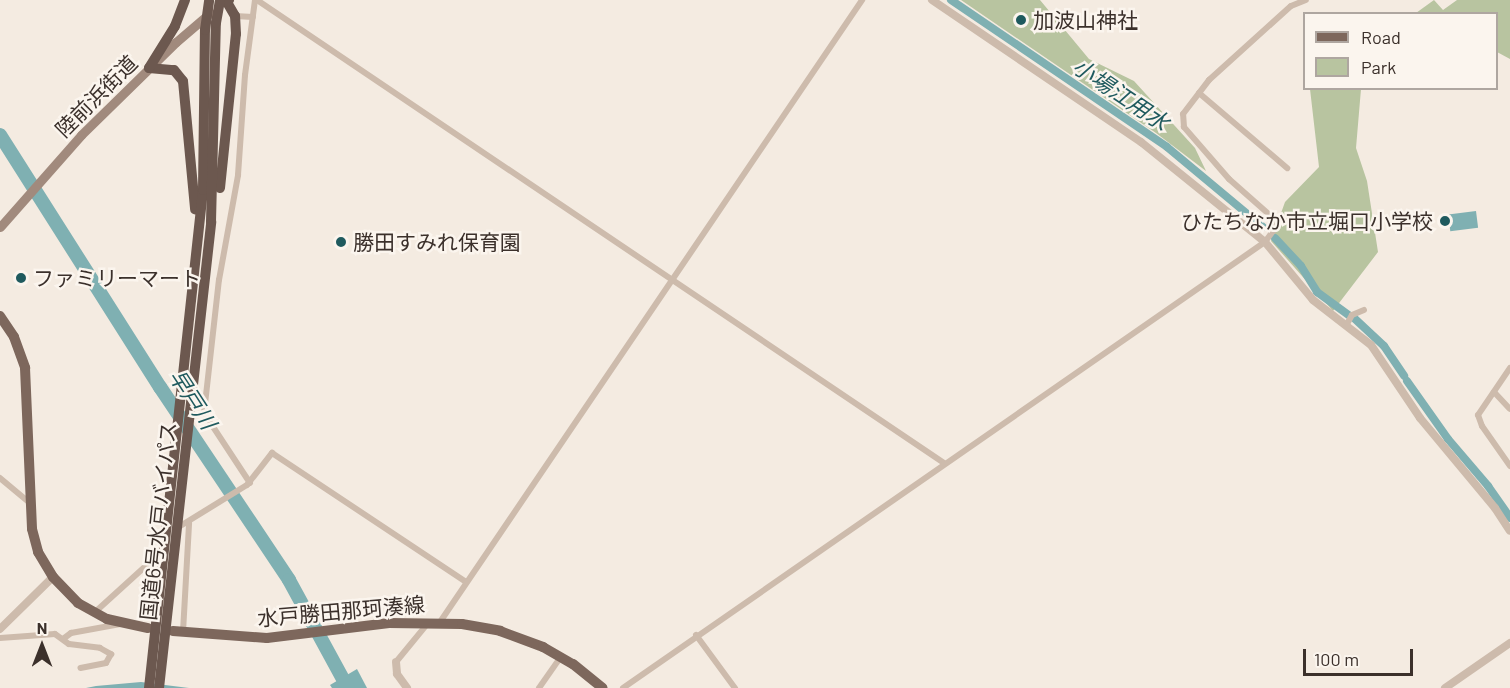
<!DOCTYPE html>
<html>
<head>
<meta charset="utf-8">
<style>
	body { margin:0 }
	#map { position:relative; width:1510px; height:688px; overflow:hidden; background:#f4ebe1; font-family:Barlow,"Noto Sans JP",sans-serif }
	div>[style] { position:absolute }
	.green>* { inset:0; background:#b8c4a0 }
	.water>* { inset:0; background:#7fb0b2; transform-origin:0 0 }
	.canal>* { height:8px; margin:-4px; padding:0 4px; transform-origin:4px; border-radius:4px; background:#7fb0b2 }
	.river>* { height:14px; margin:-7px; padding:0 7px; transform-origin:7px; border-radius:7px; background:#7fb0b2 }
	.minor>* { height:6px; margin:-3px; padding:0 3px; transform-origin:3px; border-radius:3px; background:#cdbbac }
	.tertiary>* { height:8px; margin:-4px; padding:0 4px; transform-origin:4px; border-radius:4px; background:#cdbbac }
	.secondary>* { height:9px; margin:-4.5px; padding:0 4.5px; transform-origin:4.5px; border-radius:4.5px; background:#a18a7d }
	.primary>* { height:10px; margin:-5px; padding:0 5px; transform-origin:5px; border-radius:5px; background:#7d675c }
	.trunk>* { height:10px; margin:-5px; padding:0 5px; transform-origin:5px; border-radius:5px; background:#6c584f }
	.trunk-bridge>* { height:10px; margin:-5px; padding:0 5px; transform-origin:5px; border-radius:5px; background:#6c584f }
	.dots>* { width:16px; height:16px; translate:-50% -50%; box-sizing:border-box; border:3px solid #fbf5ee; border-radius:50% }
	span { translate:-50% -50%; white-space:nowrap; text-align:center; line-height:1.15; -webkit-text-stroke:5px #fbf5ee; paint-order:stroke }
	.poi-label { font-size:21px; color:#3b302b }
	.left { translate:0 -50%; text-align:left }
	.right { translate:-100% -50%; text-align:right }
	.street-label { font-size:21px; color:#3b302b }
	.water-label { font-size:22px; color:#1f5a5e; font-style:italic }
	.legend { position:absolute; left:1303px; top:12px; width:195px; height:78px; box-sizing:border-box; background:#fbf5ee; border:2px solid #aea6a0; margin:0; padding:8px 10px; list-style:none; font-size:18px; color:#3b302b }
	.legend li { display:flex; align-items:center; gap:12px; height:30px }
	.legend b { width:30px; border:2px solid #aea6a0 }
	.north { position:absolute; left:12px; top:616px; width:60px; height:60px; -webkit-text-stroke:4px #fbf5ee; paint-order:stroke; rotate:0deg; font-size:16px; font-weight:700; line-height:24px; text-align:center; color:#3b302b }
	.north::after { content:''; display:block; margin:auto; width:21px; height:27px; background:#3b302b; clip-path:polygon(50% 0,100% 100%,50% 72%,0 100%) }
	.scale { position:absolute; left:1303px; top:649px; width:110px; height:27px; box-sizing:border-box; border:3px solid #3b302b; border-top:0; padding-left:8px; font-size:18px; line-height:21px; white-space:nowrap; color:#3b302b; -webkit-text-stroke:4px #fbf5ee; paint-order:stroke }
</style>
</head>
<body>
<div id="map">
	<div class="green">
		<i style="clip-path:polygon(961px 0,1040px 0,1089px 59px,1134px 81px,1195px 148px,1206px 171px,1156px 133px)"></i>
		<i style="clip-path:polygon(1434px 0,1443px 10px,1457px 0,1510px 0,1510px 59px,1497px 52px,1496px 14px,1416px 13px)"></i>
		<i style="clip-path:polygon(1310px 89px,1361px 89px,1356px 148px,1367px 181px,1378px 252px,1333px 311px,1271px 241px,1285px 202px,1319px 167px)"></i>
	</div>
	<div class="water">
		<i style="left:1476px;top:211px;width:17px;height:28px;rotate:83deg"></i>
		<i style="clip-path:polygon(357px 669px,367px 688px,332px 688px,330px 685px)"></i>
		<i style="clip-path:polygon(141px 682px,189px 688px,86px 688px,96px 686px)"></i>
	</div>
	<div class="canal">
		<i style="left:951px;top:0;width:261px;rotate:34.2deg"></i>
		<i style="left:1167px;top:147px;width:125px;rotate:39.8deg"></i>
		<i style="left:1275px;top:238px;width:38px;rotate:47deg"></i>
		<i style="left:1301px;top:266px;width:31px;rotate:58deg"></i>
		<i style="left:1317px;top:292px;width:39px;rotate:36deg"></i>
		<i style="left:1354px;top:318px;width:41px;rotate:43deg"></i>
		<i style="left:1384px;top:346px;width:36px;rotate:56deg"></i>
		<i style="left:1407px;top:381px;width:71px;rotate:54.7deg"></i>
		<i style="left:1448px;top:439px;width:62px;rotate:49.6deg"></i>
		<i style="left:1488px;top:486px;width:39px;rotate:55deg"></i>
	</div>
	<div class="river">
		<i style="left:0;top:135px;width:299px;rotate:57.6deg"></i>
		<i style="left:160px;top:387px;width:232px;rotate:56.2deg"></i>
		<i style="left:289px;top:580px;width:123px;rotate:61.4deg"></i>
	</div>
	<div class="minor">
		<i style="left:257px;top:0;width:828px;rotate:33.98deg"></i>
		<i style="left:235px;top:16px;width:18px;rotate:3deg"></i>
		<i style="left:1199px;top:93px;width:116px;rotate:40.4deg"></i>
		<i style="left:1347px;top:324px;width:10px;rotate:-61deg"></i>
		<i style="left:1352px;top:315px;width:13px;rotate:-23deg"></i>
		<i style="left:1510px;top:368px;width:57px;rotate:124.2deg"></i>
		<i style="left:1478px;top:415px;width:12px;rotate:70deg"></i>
		<i style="left:1482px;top:426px;width:49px;rotate:55deg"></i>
		<i style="left:1494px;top:392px;width:23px;rotate:47deg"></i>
		<i style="left:0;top:478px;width:39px;rotate:40deg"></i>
		<i style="left:250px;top:483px;width:84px;rotate:-123.3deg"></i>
		<i style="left:204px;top:413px;width:134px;rotate:-83.6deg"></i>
		<i style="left:219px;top:280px;width:107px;rotate:-79.7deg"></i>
		<i style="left:238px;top:175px;width:100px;rotate:-86deg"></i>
		<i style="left:245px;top:75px;width:76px;rotate:-82.4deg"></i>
		<i style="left:177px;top:528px;width:82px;rotate:-31.6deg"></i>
		<i style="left:247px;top:485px;width:41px;rotate:-52deg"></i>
		<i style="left:272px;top:453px;width:233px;rotate:33.6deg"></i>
		<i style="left:94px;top:613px;width:74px;rotate:-42.3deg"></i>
		<i style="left:149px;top:563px;width:15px;rotate:-16deg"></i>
		<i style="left:440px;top:622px;width:752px;rotate:-55.84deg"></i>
		<i style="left:183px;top:632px;width:109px;rotate:-86.8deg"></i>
		<i style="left:696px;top:635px;width:66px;rotate:53.7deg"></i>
		<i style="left:0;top:638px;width:55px;rotate:-4.2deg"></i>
		<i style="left:55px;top:634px;width:17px;rotate:36deg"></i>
		<i style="left:69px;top:644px;width:31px;rotate:7deg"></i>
		<i style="left:100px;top:648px;width:13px;rotate:29deg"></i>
		<i style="left:111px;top:654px;width:10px;rotate:119deg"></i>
		<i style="left:106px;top:663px;width:26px;rotate:169deg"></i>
		<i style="left:63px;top:639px;width:10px;rotate:-37deg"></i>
		<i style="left:71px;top:633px;width:50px;rotate:-10.4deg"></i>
		<i style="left:396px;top:662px;width:50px;rotate:-50.6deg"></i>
		<i style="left:539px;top:688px;width:38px;rotate:-55deg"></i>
		<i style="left:623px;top:688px;width:782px;rotate:-34.79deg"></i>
		<i style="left:1265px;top:242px;width:14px;rotate:-54deg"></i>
		<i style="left:1273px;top:231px;width:15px;rotate:-98deg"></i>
		<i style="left:1271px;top:216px;width:56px;rotate:-138.6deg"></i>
		<i style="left:1229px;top:179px;width:69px;rotate:-130.9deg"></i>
		<i style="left:1184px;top:127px;width:13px;rotate:-94deg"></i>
		<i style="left:1183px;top:114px;width:43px;rotate:-52.6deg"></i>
		<i style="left:1209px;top:80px;width:110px;rotate:-42.1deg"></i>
		<i style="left:1291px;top:6px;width:16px;rotate:-22deg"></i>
	</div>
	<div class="tertiary">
		<i style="left:932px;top:0;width:253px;rotate:34.2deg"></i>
		<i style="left:1141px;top:142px;width:159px;rotate:38.9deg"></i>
		<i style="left:1265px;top:242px;width:75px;rotate:50.4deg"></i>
		<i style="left:1313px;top:300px;width:73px;rotate:37.8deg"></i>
		<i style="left:1371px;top:345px;width:88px;rotate:56.1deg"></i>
		<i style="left:1420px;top:418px;width:117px;rotate:50.2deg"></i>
		<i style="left:1495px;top:508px;width:27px;rotate:57deg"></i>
		<i style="left:0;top:629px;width:74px;rotate:-44.5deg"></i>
		<i style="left:396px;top:662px;width:12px;rotate:85deg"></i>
		<i style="left:397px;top:674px;width:17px;rotate:54deg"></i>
		<i style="left:1445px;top:688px;width:79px;rotate:-34.7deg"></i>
	</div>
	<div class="secondary">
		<i style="left:0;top:227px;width:123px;rotate:-48.6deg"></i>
		<i style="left:81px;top:135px;width:133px;rotate:-44.4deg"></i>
		<i style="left:176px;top:42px;width:45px;rotate:-40.5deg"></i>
	</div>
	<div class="primary">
		<i style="left:0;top:316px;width:25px;rotate:56deg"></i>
		<i style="left:14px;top:337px;width:33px;rotate:70deg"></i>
		<i style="left:25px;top:368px;width:161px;rotate:87.5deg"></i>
		<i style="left:32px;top:529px;width:24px;rotate:75deg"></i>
		<i style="left:38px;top:552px;width:29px;rotate:59deg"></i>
		<i style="left:53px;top:577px;width:36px;rotate:46deg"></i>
		<i style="left:78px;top:603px;width:33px;rotate:29deg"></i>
		<i style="left:107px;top:619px;width:42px;rotate:12.4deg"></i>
		<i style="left:173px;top:631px;width:94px;rotate:4.3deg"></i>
		<i style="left:267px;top:638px;width:123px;rotate:-7deg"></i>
		<i style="left:389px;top:623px;width:73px;rotate:0.8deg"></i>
		<i style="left:462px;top:624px;width:39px;rotate:10deg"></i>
		<i style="left:500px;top:631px;width:46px;rotate:20.4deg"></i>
		<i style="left:543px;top:647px;width:34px;rotate:30deg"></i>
		<i style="left:573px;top:664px;width:38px;rotate:39deg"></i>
	</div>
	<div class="trunk">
		<i style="left:149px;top:68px;width:25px;rotate:5deg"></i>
		<i style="left:174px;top:70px;width:14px;rotate:51deg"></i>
		<i style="left:183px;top:81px;width:129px;rotate:84.6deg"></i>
		<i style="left:149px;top:68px;width:49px;rotate:-58.2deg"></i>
		<i style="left:175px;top:26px;width:28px;rotate:-69deg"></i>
		<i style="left:220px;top:188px;width:155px;rotate:-84.1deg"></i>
		<i style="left:236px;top:34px;width:18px;rotate:-93deg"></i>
		<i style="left:235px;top:16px;width:16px;rotate:-120deg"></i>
		<i style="left:227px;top:2px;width:3px;rotate:-45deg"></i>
		<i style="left:149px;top:688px;width:501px;rotate:-83.81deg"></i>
		<i style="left:203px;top:190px;width:160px;rotate:-89.3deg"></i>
		<i style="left:159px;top:688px;width:469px;rotate:-83.6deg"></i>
		<i style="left:211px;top:222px;width:199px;rotate:-88.6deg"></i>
	</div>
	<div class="trunk-bridge">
		<i style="left:216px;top:23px;width:23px;rotate:-80deg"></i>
		<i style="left:205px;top:30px;width:29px;rotate:-82deg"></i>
	</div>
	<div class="dots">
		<i style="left:1021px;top:20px;background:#1f5a5e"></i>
		<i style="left:1445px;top:221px;background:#1f5a5e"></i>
		<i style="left:341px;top:242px;background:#1f5a5e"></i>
		<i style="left:21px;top:278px;background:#1f5a5e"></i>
	</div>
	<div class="poi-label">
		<span class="left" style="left:1033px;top:20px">加波山神社</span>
		<span class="right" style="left:1433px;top:221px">ひたちなか市立堀口小学校</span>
		<span class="left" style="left:353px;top:242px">勝田すみれ保育園</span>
		<span class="left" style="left:33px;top:278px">ファミリーマート</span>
	</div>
	<div class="street-label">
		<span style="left:96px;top:96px;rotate:-45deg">陸前浜街道</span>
		<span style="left:158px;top:521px;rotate:-84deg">国道6号水戸バイパス</span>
		<span style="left:341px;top:611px;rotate:-5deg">水戸勝田那珂湊線</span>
	</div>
	<div class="water-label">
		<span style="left:1121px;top:94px;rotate:34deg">小場江用水</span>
		<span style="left:193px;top:399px;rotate:57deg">早戸川</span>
	</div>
	<ul class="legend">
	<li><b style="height:8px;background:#7d675c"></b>Road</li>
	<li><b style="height:16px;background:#b8c4a0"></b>Park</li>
	</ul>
	<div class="north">N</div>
	<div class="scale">100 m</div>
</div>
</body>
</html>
